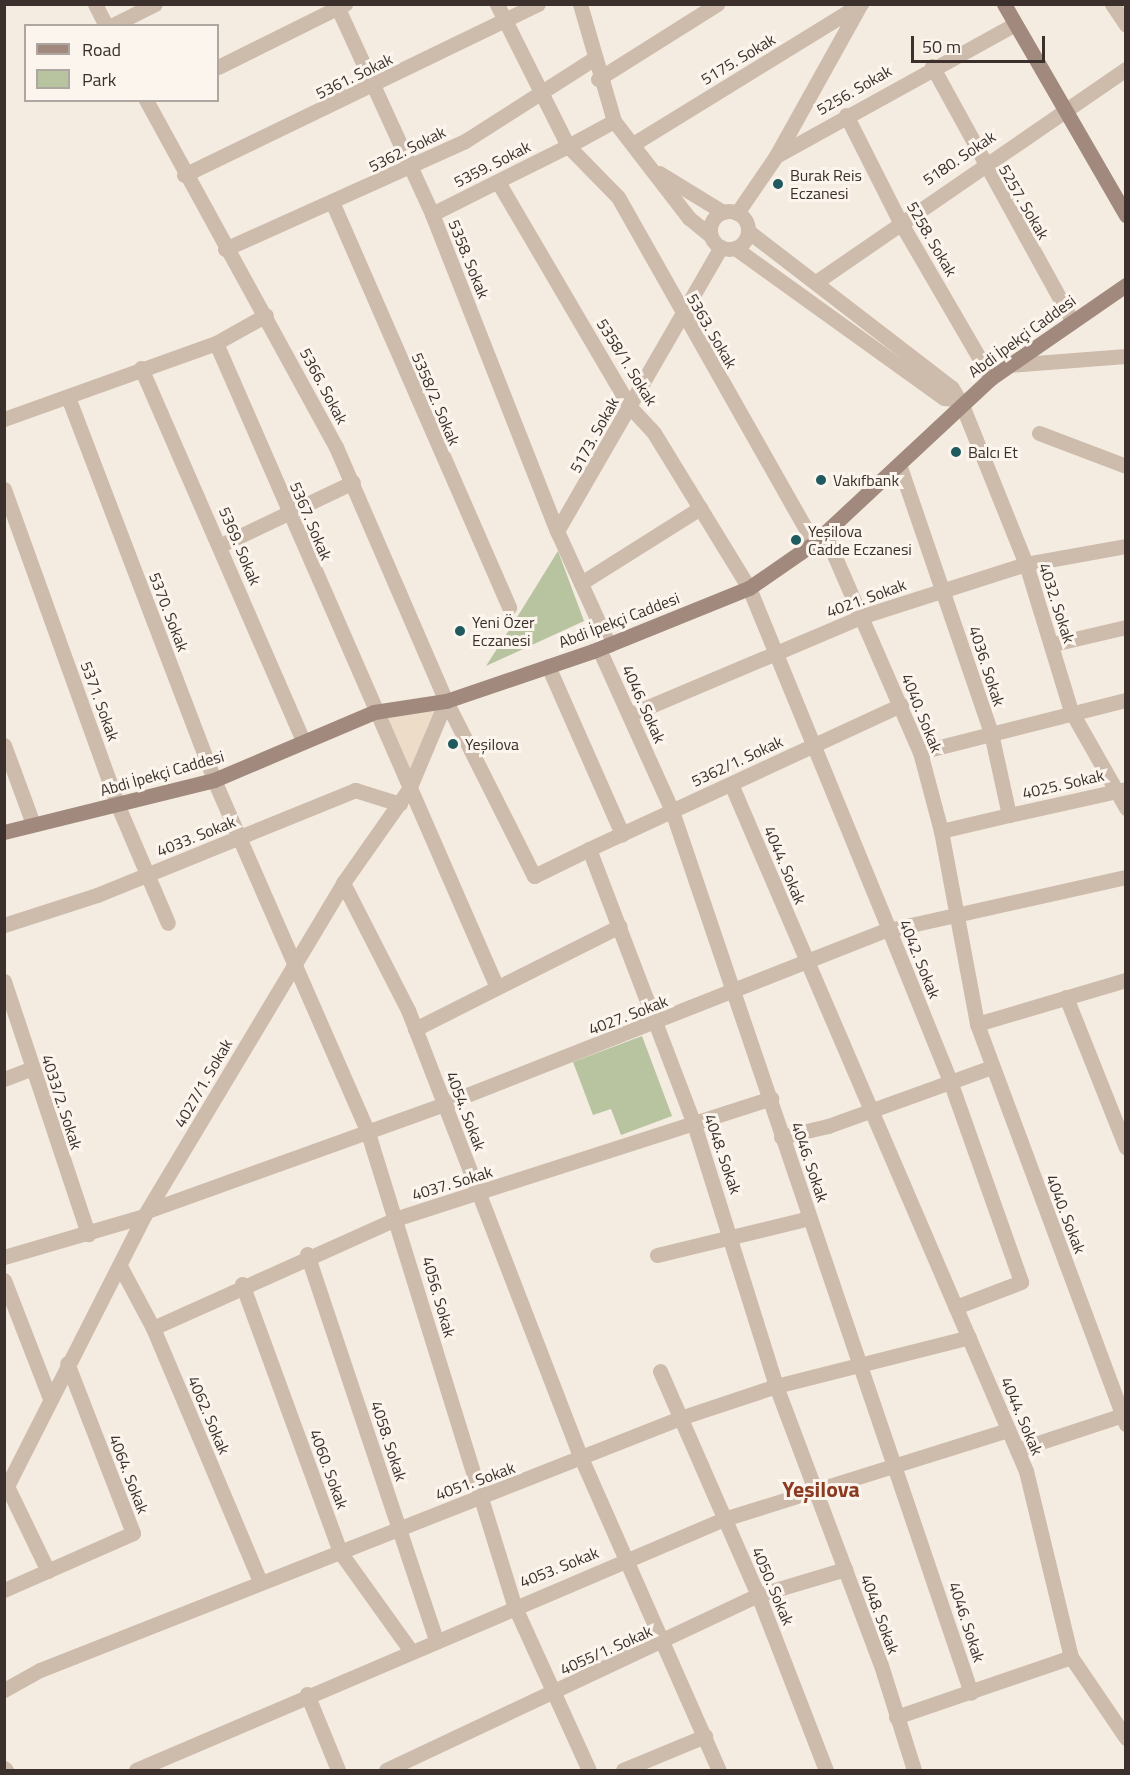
<!DOCTYPE html>
<html>
<head>
<meta charset="utf-8">
<style>
	body { margin:0 }
	#map { position:relative; width:1130px; height:1775px; overflow:hidden; background:#f4ebe1; font-family:"Titillium Web",sans-serif }
	div>[style] { position:absolute }
	.green>* { inset:0; background:#b8c4a0 }
	.plaza>* { inset:0; background:#ecdcc8 }
	.minor>* { height:15px; margin:-7.5px; padding:0 7.5px; transform-origin:7.5px; border-radius:7.5px; background:#cdbbac }
	.tertiary>* { height:15px; margin:-7.5px; padding:0 7.5px; transform-origin:7.5px; border-radius:7.5px; background:#cdbbac }
	.tertiary>.ring { margin:-7.5px; padding:0; box-sizing:content-box; background:none; border:15px solid #cdbbac; border-radius:50% }
	.secondary>* { height:15px; margin:-7.5px; padding:0 7.5px; transform-origin:7.5px; border-radius:7.5px; background:#a18a7d }
	.dots>* { width:16px; height:16px; translate:-50% -50%; box-sizing:border-box; border:3px solid #fbf5ee; border-radius:50% }
	span { translate:-50% -50%; white-space:nowrap; text-align:center; line-height:1.15; -webkit-text-stroke:6px #fbf5ee; paint-order:stroke }
	.street-label { font-size:16px; color:#3b302b }
	.poi-label { font-size:16px; color:#3b302b }
	.left { translate:0 -50%; text-align:left }
	.district-label { font-size:22px; color:#8c3b22; font-weight:700 }
	.frame { position:absolute; inset:0; border:6px solid #3b302b; pointer-events:none }
	.legend { position:absolute; left:24px; top:24px; width:195px; height:78px; box-sizing:border-box; background:#fbf5ee; border:2px solid #aea6a0; margin:0; padding:8px 10px; list-style:none; font-size:18px; color:#3b302b }
	.legend li { display:flex; align-items:center; gap:12px; height:30px }
	.legend b { width:30px; border:2px solid #aea6a0 }
	.scale { position:absolute; left:911px; top:36px; width:134px; height:27px; box-sizing:border-box; border:3px solid #3b302b; border-top:0; padding-left:8px; font-size:18px; line-height:21px; white-space:nowrap; color:#3b302b; -webkit-text-stroke:4px #fbf5ee; paint-order:stroke }
</style>
</head>
<body>
<div id="map">
	<div class="green">
		<i style="clip-path:polygon(558px 551px,584px 621px,486px 666px,516px 619px)"></i>
		<i style="clip-path:polygon(642px 1036px,672px 1116px,621px 1135px,611px 1109px,593px 1115px,573px 1062px)"></i>
	</div>
	<div class="plaza">
		<i style="clip-path:polygon(435px 709px,408px 775px,382px 716px)"></i>
	</div>
	<div class="minor">
		<i style="left:95px;top:4px;width:25px;rotate:63deg"></i>
		<i style="left:336px;top:4px;width:231px;rotate:65.4deg"></i>
		<i style="left:432px;top:214px;width:341px;rotate:68.5deg"></i>
		<i style="left:1112px;top:4px;width:25px;rotate:56deg"></i>
		<i style="left:111px;top:26px;width:49px;rotate:-26.6deg"></i>
		<i style="left:932px;top:66px;width:291px;rotate:61.2deg"></i>
		<i style="left:218px;top:67px;width:142px;rotate:-26.4deg"></i>
		<i style="left:598px;top:79px;width:141px;rotate:-32.2deg"></i>
		<i style="left:146px;top:100px;width:396px;rotate:61.3deg"></i>
		<i style="left:336px;top:447px;width:277px;rotate:66.6deg"></i>
		<i style="left:446px;top:701px;width:196px;rotate:63.3deg"></i>
		<i style="left:534px;top:876px;width:61px;rotate:-26.1deg"></i>
		<i style="left:589px;top:849px;width:291px;rotate:69.1deg"></i>
		<i style="left:693px;top:1121px;width:278px;rotate:72.6deg"></i>
		<i style="left:776px;top:1386px;width:295px;rotate:69.4deg"></i>
		<i style="left:880px;top:1662px;width:113px;rotate:72.5deg"></i>
		<i style="left:846px;top:115px;width:118px;rotate:63.2deg"></i>
		<i style="left:899px;top:220px;width:183px;rotate:59.8deg"></i>
		<i style="left:614px;top:121px;width:52px;rotate:151.5deg"></i>
		<i style="left:568px;top:146px;width:71px;rotate:45.6deg"></i>
		<i style="left:618px;top:197px;width:398px;rotate:60.5deg"></i>
		<i style="left:633px;top:144px;width:268px;rotate:-31.6deg"></i>
		<i style="left:776px;top:156px;width:273px;rotate:-28.9deg"></i>
		<i style="left:184px;top:175px;width:393px;rotate:-25.8deg"></i>
		<i style="left:498px;top:182px;width:261px;rotate:59.6deg"></i>
		<i style="left:630px;top:407px;width:35px;rotate:47deg"></i>
		<i style="left:654px;top:433px;width:182px;rotate:58.5deg"></i>
		<i style="left:749px;top:588px;width:370px;rotate:67.7deg"></i>
		<i style="left:889px;top:930px;width:163px;rotate:68deg"></i>
		<i style="left:950px;top:1081px;width:213px;rotate:70.5deg"></i>
		<i style="left:1021px;top:1282px;width:70px;rotate:159deg"></i>
		<i style="left:333px;top:204px;width:440px;rotate:66.4deg"></i>
		<i style="left:737px;top:213px;width:69px;rotate:-55.6deg"></i>
		<i style="left:776px;top:156px;width:171px;rotate:-60.9deg"></i>
		<i style="left:432px;top:214px;width:152px;rotate:-26.6deg"></i>
		<i style="left:568px;top:146px;width:159px;rotate:-116.6deg"></i>
		<i style="left:225px;top:249px;width:263px;rotate:-24.2deg"></i>
		<i style="left:465px;top:141px;width:152px;rotate:-32.6deg"></i>
		<i style="left:816px;top:282px;width:376px;rotate:-34.5deg"></i>
		<i style="left:216px;top:343px;width:700px;rotate:66.44deg"></i>
		<i style="left:1009px;top:365px;width:117px;rotate:-4.4deg"></i>
		<i style="left:141px;top:368px;width:407px;rotate:66.5deg"></i>
		<i style="left:68px;top:397px;width:410px;rotate:69.1deg"></i>
		<i style="left:214px;top:780px;width:385px;rotate:66.4deg"></i>
		<i style="left:368px;top:1133px;width:494px;rotate:72.8deg"></i>
		<i style="left:514px;top:1605px;width:181px;rotate:65.6deg"></i>
		<i style="left:962px;top:405px;width:171px;rotate:68.1deg"></i>
		<i style="left:1026px;top:564px;width:154px;rotate:73deg"></i>
		<i style="left:1071px;top:711px;width:112px;rotate:60.4deg"></i>
		<i style="left:4px;top:419px;width:225px;rotate:-19.7deg"></i>
		<i style="left:216px;top:343px;width:57px;rotate:-29.2deg"></i>
		<i style="left:1039px;top:433px;width:93px;rotate:20.8deg"></i>
		<i style="left:900px;top:467px;width:281px;rotate:71.1deg"></i>
		<i style="left:991px;top:733px;width:84px;rotate:77.6deg"></i>
		<i style="left:1009px;top:815px;width:70px;rotate:166.8deg"></i>
		<i style="left:4px;top:489px;width:337px;rotate:70.2deg"></i>
		<i style="left:118px;top:806px;width:127px;rotate:66.9deg"></i>
		<i style="left:825px;top:534px;width:238px;rotate:66.5deg"></i>
		<i style="left:920px;top:752px;width:82px;rotate:75.1deg"></i>
		<i style="left:941px;top:831px;width:196px;rotate:79.4deg"></i>
		<i style="left:977px;top:1024px;width:427px;rotate:69.6deg"></i>
		<i style="left:221px;top:545px;width:146px;rotate:-25.5deg"></i>
		<i style="left:581px;top:583px;width:141px;rotate:-32.2deg"></i>
		<i style="left:1053px;top:644px;width:75px;rotate:-13.1deg"></i>
		<i style="left:609px;top:645px;width:125px;rotate:-114.5deg"></i>
		<i style="left:557px;top:531px;width:328px;rotate:-60deg"></i>
		<i style="left:599px;top:649px;width:178px;rotate:65.7deg"></i>
		<i style="left:672px;top:811px;width:931px;rotate:71.27deg"></i>
		<i style="left:548px;top:666px;width:184px;rotate:66.2deg"></i>
		<i style="left:629px;top:715px;width:254px;rotate:-22.9deg"></i>
		<i style="left:863px;top:616px;width:171px;rotate:-17.7deg"></i>
		<i style="left:1026px;top:564px;width:102px;rotate:-10.2deg"></i>
		<i style="left:4px;top:745px;width:84px;rotate:69.8deg"></i>
		<i style="left:920px;top:752px;width:212px;rotate:-14.2deg"></i>
		<i style="left:731px;top:784px;width:748px;rotate:66.76deg"></i>
		<i style="left:1026px;top:1471px;width:191px;rotate:76.4deg"></i>
		<i style="left:1071px;top:1657px;width:98px;rotate:55.8deg"></i>
		<i style="left:1009px;top:815px;width:120px;rotate:-12.5deg"></i>
		<i style="left:589px;top:849px;width:344px;rotate:-24.8deg"></i>
		<i style="left:343px;top:883px;width:143px;rotate:62.9deg"></i>
		<i style="left:408px;top:1010px;width:482px;rotate:68.9deg"></i>
		<i style="left:582px;top:1460px;width:339px;rotate:66.2deg"></i>
		<i style="left:4px;top:925px;width:98px;rotate:-17.9deg"></i>
		<i style="left:97px;top:895px;width:279px;rotate:-22.1deg"></i>
		<i style="left:355px;top:790px;width:47px;rotate:17.3deg"></i>
		<i style="left:4px;top:981px;width:267px;rotate:71.6deg"></i>
		<i style="left:1066px;top:997px;width:162px;rotate:68.3deg"></i>
		<i style="left:977px;top:1024px;width:155px;rotate:-16.5deg"></i>
		<i style="left:415px;top:1029px;width:229px;rotate:-26.7deg"></i>
		<i style="left:4px;top:1079px;width:30px;rotate:-21deg"></i>
		<i style="left:781px;top:1137px;width:48px;rotate:-13.2deg"></i>
		<i style="left:828px;top:1126px;width:174px;rotate:-19.8deg"></i>
		<i style="left:150px;top:1210px;width:313px;rotate:-19.8deg"></i>
		<i style="left:444px;top:1104px;width:473px;rotate:-21.5deg"></i>
		<i style="left:884px;top:931px;width:248px;rotate:-12.6deg"></i>
		<i style="left:307px;top:1254px;width:406px;rotate:71.5deg"></i>
		<i style="left:657px;top:1255px;width:157px;rotate:-13.6deg"></i>
		<i style="left:4px;top:1257px;width:146px;rotate:-16.3deg"></i>
		<i style="left:120px;top:1266px;width:70px;rotate:62deg"></i>
		<i style="left:153px;top:1328px;width:275px;rotate:67.1deg"></i>
		<i style="left:4px;top:1280px;width:124px;rotate:68.8deg"></i>
		<i style="left:242px;top:1284px;width:285px;rotate:69.9deg"></i>
		<i style="left:340px;top:1552px;width:122px;rotate:54.4deg"></i>
		<i style="left:153px;top:1328px;width:269px;rotate:-24.2deg"></i>
		<i style="left:398px;top:1218px;width:392px;rotate:-17.8deg"></i>
		<i style="left:660px;top:1371px;width:244px;rotate:66.4deg"></i>
		<i style="left:758px;top:1595px;width:188px;rotate:68.8deg"></i>
		<i style="left:1017px;top:1450px;width:115px;rotate:-18.3deg"></i>
		<i style="left:4px;top:1480px;width:101px;rotate:64.2deg"></i>
		<i style="left:4px;top:1492px;width:309px;rotate:-63.1deg"></i>
		<i style="left:144px;top:1216px;width:388px;rotate:-59.1deg"></i>
		<i style="left:343px;top:883px;width:115px;rotate:-54.9deg"></i>
		<i style="left:409px;top:789px;width:95px;rotate:-67.2deg"></i>
		<i style="left:4px;top:1590px;width:141px;rotate:-23.8deg"></i>
		<i style="left:133px;top:1533px;width:182px;rotate:-111.2deg"></i>
		<i style="left:4px;top:1690px;width:41px;rotate:-29.1deg"></i>
		<i style="left:40px;top:1670px;width:688px;rotate:-21.49deg"></i>
		<i style="left:680px;top:1418px;width:101px;rotate:-18.4deg"></i>
		<i style="left:776px;top:1386px;width:199px;rotate:-14.2deg"></i>
		<i style="left:307px;top:1694px;width:82px;rotate:67.8deg"></i>
		<i style="left:896px;top:1717px;width:185px;rotate:-18.9deg"></i>
		<i style="left:4px;top:1768px;width:3px;rotate:45deg"></i>
		<i style="left:136px;top:1770px;width:639px;rotate:-23.12deg"></i>
		<i style="left:724px;top:1519px;width:298px;rotate:-17.4deg"></i>
		<i style="left:386px;top:1770px;width:411px;rotate:-25.2deg"></i>
		<i style="left:758px;top:1595px;width:91px;rotate:-16.6deg"></i>
		<i style="left:623px;top:1770px;width:89px;rotate:-22.5deg"></i>
	</div>
	<div class="tertiary">
		<i style="left:580px;top:4px;width:122px;rotate:73.8deg"></i>
		<i style="left:614px;top:121px;width:123px;rotate:52.3deg"></i>
		<i style="left:689px;top:218px;width:28px;rotate:39deg"></i>
		<i style="left:659px;top:173px;width:75px;rotate:31.4deg"></i>
		<i class="ring" style="left:710px;top:211px;width:23px;height:23px"></i>
		<i style="left:748px;top:231px;width:257px;rotate:37.6deg"></i>
		<i style="left:952px;top:388px;width:20px;rotate:60deg"></i>
		<i style="left:735px;top:248px;width:257px;rotate:35.7deg"></i>
		<i style="left:944px;top:398px;width:11px;rotate:5deg"></i>
	</div>
	<div class="secondary">
		<i style="left:1004px;top:4px;width:244px;rotate:60deg"></i>
		<i style="left:4px;top:832px;width:216px;rotate:-13.9deg"></i>
		<i style="left:214px;top:780px;width:174px;rotate:-23deg"></i>
		<i style="left:374px;top:712px;width:73px;rotate:-8.7deg"></i>
		<i style="left:446px;top:701px;width:155px;rotate:-18.8deg"></i>
		<i style="left:593px;top:651px;width:168px;rotate:-22deg"></i>
		<i style="left:749px;top:588px;width:79px;rotate:-34.7deg"></i>
		<i style="left:814px;top:543px;width:242px;rotate:-43deg"></i>
		<i style="left:991px;top:378px;width:164px;rotate:-34.6deg"></i>
	</div>
	<div class="dots">
		<i style="left:778px;top:184px;background:#1f5a5e"></i>
		<i style="left:956px;top:452px;background:#1f5a5e"></i>
		<i style="left:821px;top:480px;background:#1f5a5e"></i>
		<i style="left:796px;top:540px;background:#1f5a5e"></i>
		<i style="left:460px;top:631px;background:#1f5a5e"></i>
		<i style="left:453px;top:744px;background:#1f5a5e"></i>
	</div>
	<div class="street-label">
		<span style="left:738px;top:59px;rotate:-31deg">5175. Sokak</span>
		<span style="left:354px;top:76px;rotate:-26deg">5361. Sokak</span>
		<span style="left:854px;top:90px;rotate:-30deg">5256. Sokak</span>
		<span style="left:407px;top:149px;rotate:-26deg">5362. Sokak</span>
		<span style="left:959px;top:158px;rotate:-34deg">5180. Sokak</span>
		<span style="left:492px;top:164px;rotate:-27deg">5359. Sokak</span>
		<span style="left:1024px;top:202px;rotate:60deg">5257. Sokak</span>
		<span style="left:932px;top:239px;rotate:60deg">5258. Sokak</span>
		<span style="left:469px;top:259px;rotate:68deg">5358. Sokak</span>
		<span style="left:712px;top:331px;rotate:60deg">5363. Sokak</span>
		<span style="left:1022px;top:336px;rotate:-36deg">Abdi İpekçi Caddesi</span>
		<span style="left:627px;top:362px;rotate:58deg">5358/1. Sokak</span>
		<span style="left:324px;top:386px;rotate:62deg">5366. Sokak</span>
		<span style="left:436px;top:399px;rotate:67deg">5358/2. Sokak</span>
		<span style="left:594px;top:435px;rotate:-61deg">5173. Sokak</span>
		<span style="left:311px;top:521px;rotate:67deg">5367. Sokak</span>
		<span style="left:240px;top:546px;rotate:67deg">5369. Sokak</span>
		<span style="left:866px;top:598px;rotate:-20deg">4021. Sokak</span>
		<span style="left:1057px;top:603px;rotate:72deg">4032. Sokak</span>
		<span style="left:169px;top:612px;rotate:69deg">5370. Sokak</span>
		<span style="left:619px;top:620px;rotate:-21deg">Abdi İpekçi Caddesi</span>
		<span style="left:987px;top:666px;rotate:72deg">4036. Sokak</span>
		<span style="left:100px;top:701px;rotate:70deg">5371. Sokak</span>
		<span style="left:644px;top:704px;rotate:66deg">4046. Sokak</span>
		<span style="left:922px;top:713px;rotate:68deg">4040. Sokak</span>
		<span style="left:737px;top:761px;rotate:-25deg">5362/1. Sokak</span>
		<span style="left:162px;top:773px;rotate:-16deg">Abdi İpekçi Caddesi</span>
		<span style="left:1063px;top:784px;rotate:-13deg">4025. Sokak</span>
		<span style="left:196px;top:836px;rotate:-22deg">4033. Sokak</span>
		<span style="left:785px;top:865px;rotate:67deg">4044. Sokak</span>
		<span style="left:920px;top:959px;rotate:68deg">4042. Sokak</span>
		<span style="left:628px;top:1015px;rotate:-21deg">4027. Sokak</span>
		<span style="left:203px;top:1083px;rotate:-60deg">4027/1. Sokak</span>
		<span style="left:62px;top:1102px;rotate:72deg">4033/2. Sokak</span>
		<span style="left:466px;top:1111px;rotate:69deg">4054. Sokak</span>
		<span style="left:723px;top:1154px;rotate:71deg">4048. Sokak</span>
		<span style="left:810px;top:1162px;rotate:71deg">4046. Sokak</span>
		<span style="left:452px;top:1183px;rotate:-17deg">4037. Sokak</span>
		<span style="left:1066px;top:1214px;rotate:69deg">4040. Sokak</span>
		<span style="left:439px;top:1297px;rotate:74deg">4056. Sokak</span>
		<span style="left:209px;top:1415px;rotate:67deg">4062. Sokak</span>
		<span style="left:1022px;top:1416px;rotate:67deg">4044. Sokak</span>
		<span style="left:389px;top:1441px;rotate:72deg">4058. Sokak</span>
		<span style="left:329px;top:1469px;rotate:70deg">4060. Sokak</span>
		<span style="left:129px;top:1474px;rotate:69deg">4064. Sokak</span>
		<span style="left:475px;top:1481px;rotate:-20deg">4051. Sokak</span>
		<span style="left:559px;top:1567px;rotate:-22deg">4053. Sokak</span>
		<span style="left:773px;top:1586px;rotate:67deg">4050. Sokak</span>
		<span style="left:880px;top:1614px;rotate:70deg">4048. Sokak</span>
		<span style="left:967px;top:1622px;rotate:72deg">4046. Sokak</span>
		<span style="left:606px;top:1650px;rotate:-24deg">4055/1. Sokak</span>
	</div>
	<div class="poi-label">
		<span class="left" style="left:790px;top:184px">Burak Reis<br>Eczanesi</span>
		<span class="left" style="left:968px;top:452px">Balcı Et</span>
		<span class="left" style="left:833px;top:480px">Vakıfbank</span>
		<span class="left" style="left:808px;top:540px">Yeşilova<br>Cadde Eczanesi</span>
		<span class="left" style="left:472px;top:631px">Yeni Özer<br>Eczanesi</span>
		<span class="left" style="left:465px;top:744px">Yeşilova</span>
	</div>
	<div class="district-label">
		<span style="left:821px;top:1490px">Yeşilova</span>
	</div>
	<div class="frame"></div>
	<ul class="legend">
	<li><b style="height:8px;background:#a18a7d"></b>Road</li>
	<li><b style="height:16px;background:#b8c4a0"></b>Park</li>
	</ul>
	<div class="scale">50 m</div>
</div>
</body>
</html>
